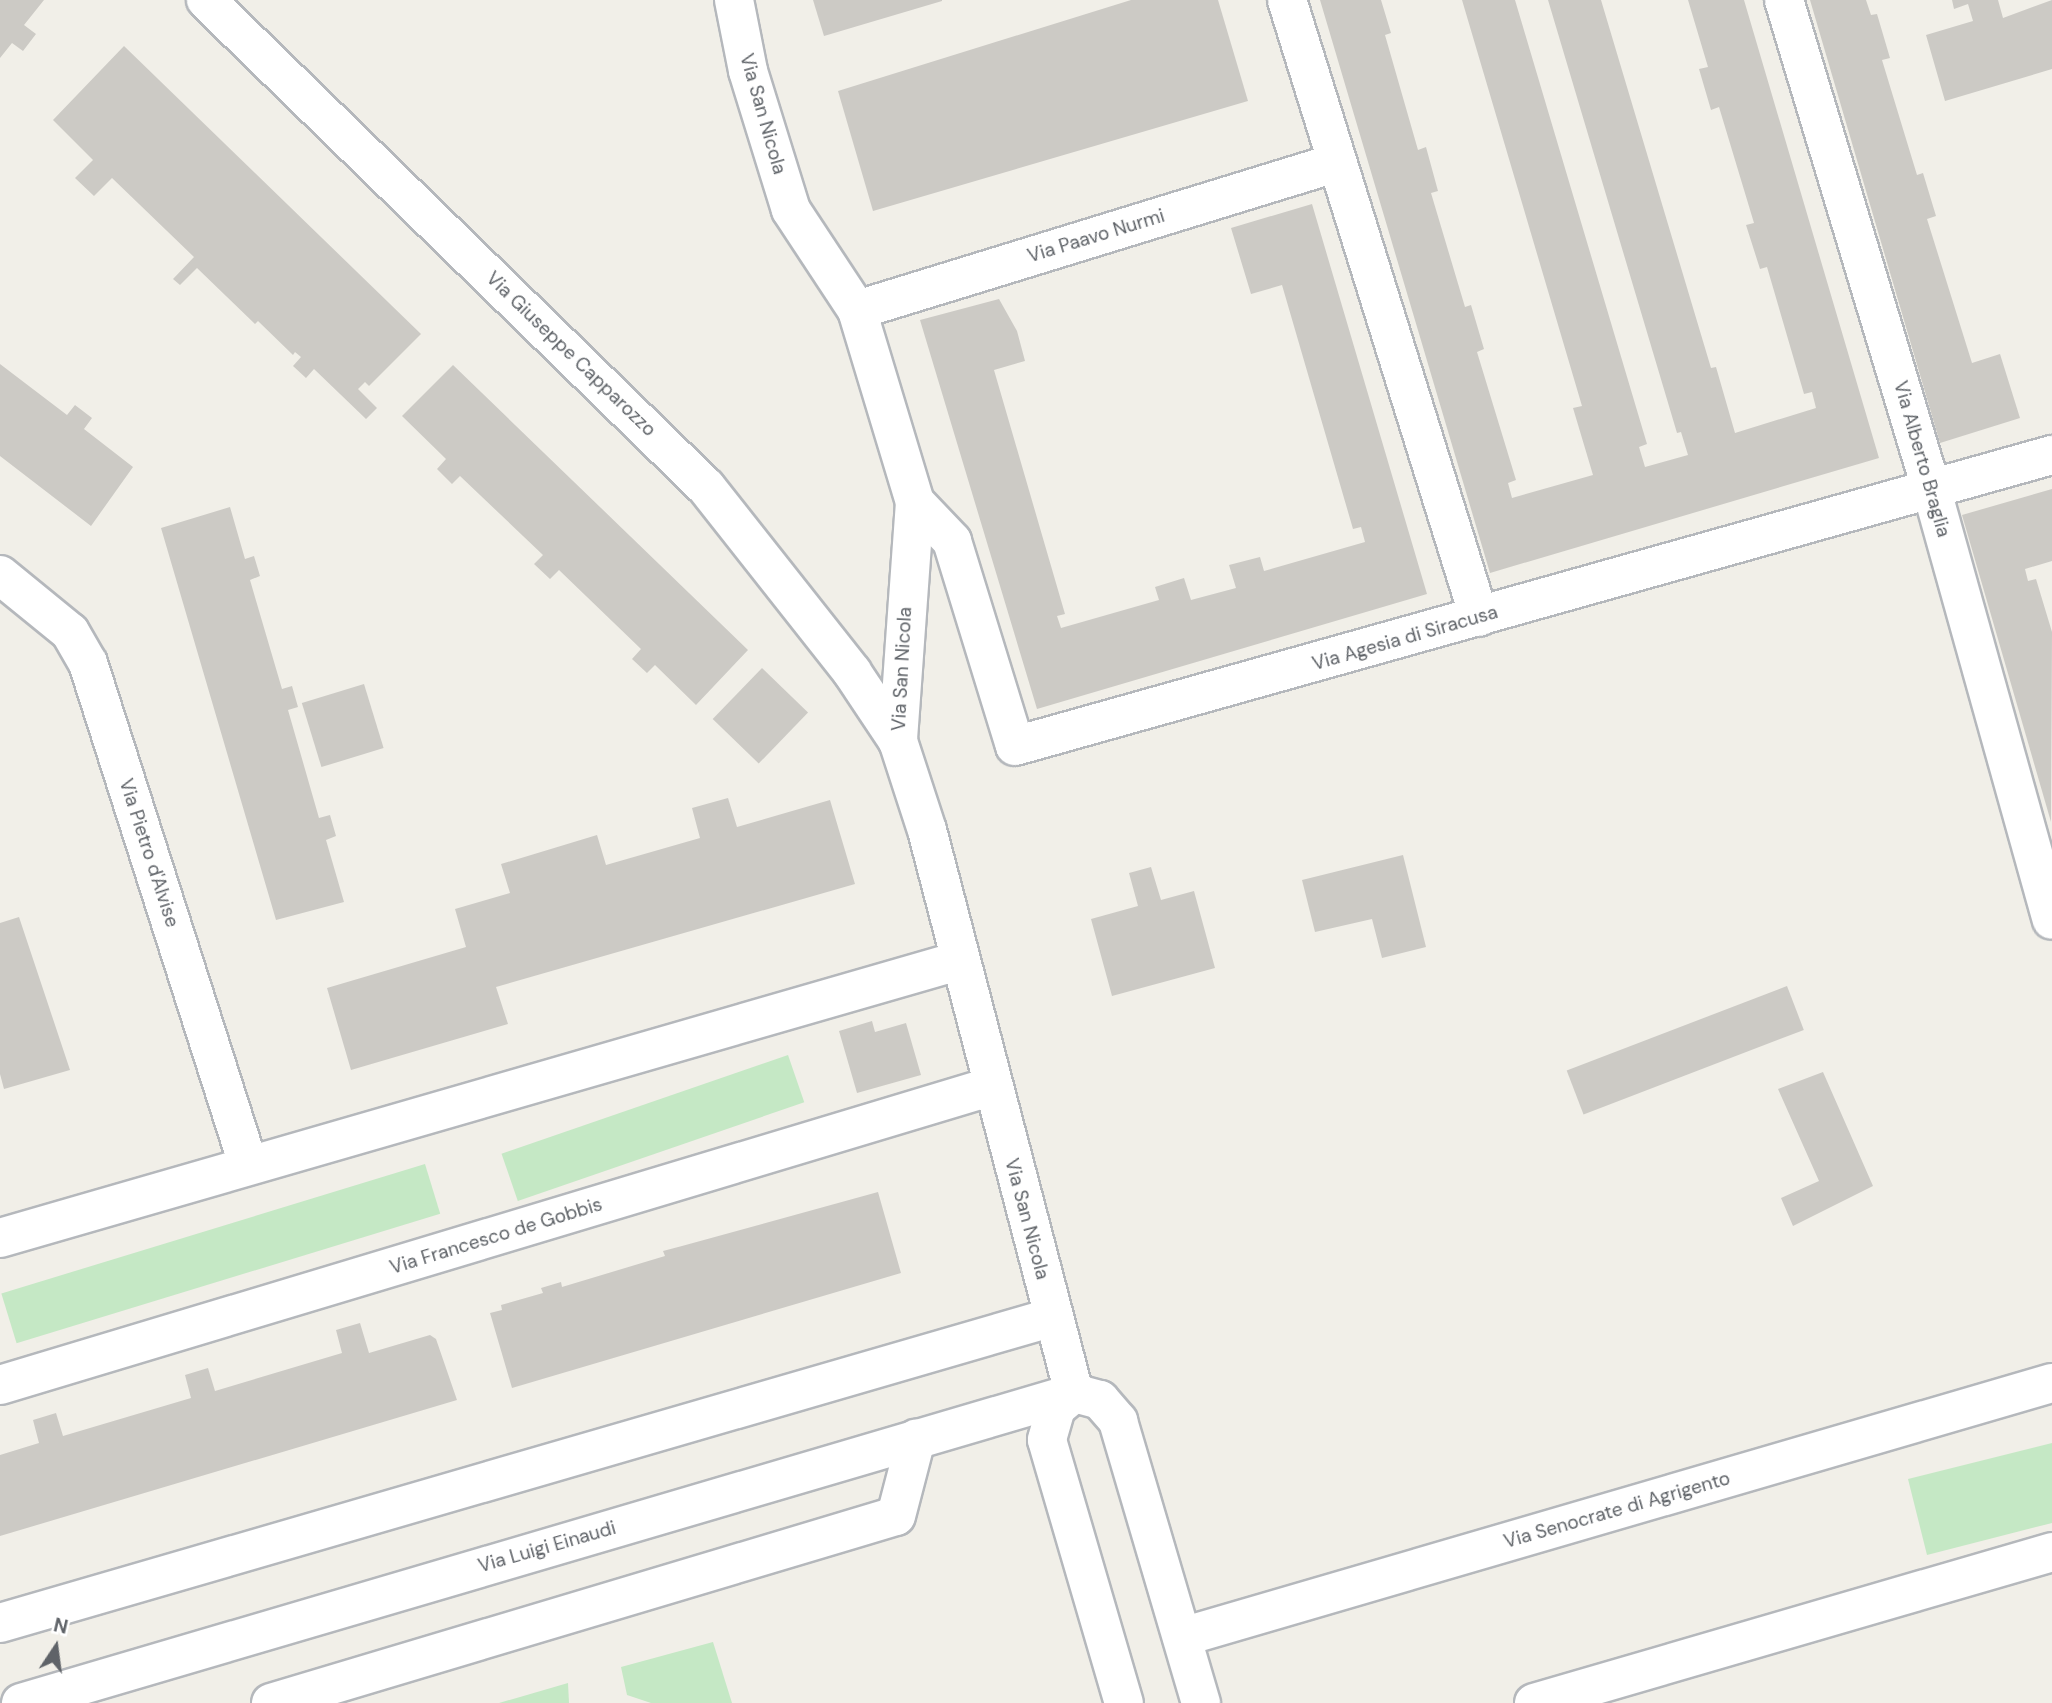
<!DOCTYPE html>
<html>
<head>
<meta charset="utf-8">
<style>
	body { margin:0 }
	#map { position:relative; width:2052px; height:1703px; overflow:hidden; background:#f1efe8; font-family:"DM Sans",sans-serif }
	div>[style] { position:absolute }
	.green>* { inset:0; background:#c5e8c5; transform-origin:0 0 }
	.building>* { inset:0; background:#cccac5; transform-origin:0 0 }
	.roads { filter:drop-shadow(2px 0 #b5b8bc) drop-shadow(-2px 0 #b5b8bc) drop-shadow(0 2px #b5b8bc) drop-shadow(0 -2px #b5b8bc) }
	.minor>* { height:38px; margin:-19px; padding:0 19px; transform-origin:19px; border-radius:19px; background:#fff }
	span { translate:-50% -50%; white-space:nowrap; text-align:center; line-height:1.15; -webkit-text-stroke:5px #fff; paint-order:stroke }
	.street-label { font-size:19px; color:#5f6368 }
	.north { position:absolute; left:21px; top:1612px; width:70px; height:70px; -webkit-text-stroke:5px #fff; paint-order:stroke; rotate:13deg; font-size:19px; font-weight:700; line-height:28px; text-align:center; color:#5f6368 }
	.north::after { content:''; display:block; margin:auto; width:24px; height:32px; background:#5f6368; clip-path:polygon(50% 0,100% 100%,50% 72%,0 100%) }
</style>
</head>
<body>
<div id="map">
	<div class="green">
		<i style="left:788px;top:1055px;width:50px;height:303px;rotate:71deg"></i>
		<i style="left:425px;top:1164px;width:52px;height:443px;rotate:73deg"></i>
		<i style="clip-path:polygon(2052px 1443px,2052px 1523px,1927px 1555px,1908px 1479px)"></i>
		<i style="clip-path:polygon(713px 1642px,732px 1703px,651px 1703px,627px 1695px,621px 1667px)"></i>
		<i style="clip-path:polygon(568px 1683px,569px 1703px,499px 1703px)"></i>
	</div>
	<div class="building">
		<i style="clip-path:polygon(0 0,44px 0,24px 25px,36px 34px,23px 51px,12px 43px,0 58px)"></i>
		<i style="clip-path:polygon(813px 0,942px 0,942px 1px,824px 36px)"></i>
		<i style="clip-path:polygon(1131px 0,1218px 0,1248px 101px,873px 211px,838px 91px)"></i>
		<i style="clip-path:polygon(1320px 0,1381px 0,1391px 33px,1385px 35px,1418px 150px,1426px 147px,1438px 191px,1431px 193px,1465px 307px,1471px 305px,1484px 349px,1477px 352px,1516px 480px,1508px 483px,1512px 498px,1593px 475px,1573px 408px,1582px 406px,1462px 0,1515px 0,1647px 444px,1639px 447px,1645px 467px,1688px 455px,1681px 432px,1677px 433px,1548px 0,1601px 0,1711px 368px,1716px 367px,1735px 433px,1816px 408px,1812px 392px,1804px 394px,1767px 267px,1760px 269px,1746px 225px,1754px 223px,1719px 107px,1711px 110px,1699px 69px,1708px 67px,1688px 0,1744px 0,1879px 458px,1490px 573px)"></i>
		<i style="clip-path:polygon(1810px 0,1866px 0,1871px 15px,1877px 14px,1890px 58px,1882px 60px,1917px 175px,1923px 173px,1936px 216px,1927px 219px,1972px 363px,2000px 354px,2020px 418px,1940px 443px)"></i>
		<i style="clip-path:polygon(1952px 0,1998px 0,2003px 18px,2052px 0,2052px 69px,1945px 101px,1926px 35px,1973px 21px,1968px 4px,1954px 9px)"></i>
		<i style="clip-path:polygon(124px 46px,421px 334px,369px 386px,365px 382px,358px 389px,377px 408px,366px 419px,314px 369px,306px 378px,293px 366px,301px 357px,295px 352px,293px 355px,258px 321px,255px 324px,197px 268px,180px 285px,173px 279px,194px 257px,112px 178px,94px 196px,75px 178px,93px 160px,53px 120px)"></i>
		<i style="clip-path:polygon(1312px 204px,1427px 594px,1037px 709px,920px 320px,999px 299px,1017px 331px,1025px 361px,994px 370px,1065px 614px,1057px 616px,1061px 628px,1159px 600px,1155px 587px,1184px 578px,1191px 600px,1236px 588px,1229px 565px,1260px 557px,1264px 571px,1365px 542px,1361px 527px,1353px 529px,1282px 285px,1251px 294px,1231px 228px)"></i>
		<i style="clip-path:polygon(0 364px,67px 415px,75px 405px,92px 418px,84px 429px,133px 467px,91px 526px,0 456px)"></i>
		<i style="clip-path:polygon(453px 365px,748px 650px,696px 705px,655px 665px,647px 673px,632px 659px,641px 649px,559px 570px,550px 579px,534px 564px,543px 555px,460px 476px,452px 484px,437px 469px,446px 459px,402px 416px)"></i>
		<i style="clip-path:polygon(2052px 489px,2052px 561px,2025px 569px,2028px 581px,2036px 579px,2052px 632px,2051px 822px,1962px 515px)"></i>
		<i style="clip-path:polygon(230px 507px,245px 559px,254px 556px,260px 576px,250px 580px,282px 689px,292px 686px,298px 707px,288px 710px,319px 818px,330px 815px,336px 836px,326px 840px,344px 902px,276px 920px,161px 528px)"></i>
		<i style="left:762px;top:668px;width:64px;height:71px;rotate:44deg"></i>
		<i style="left:364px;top:684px;width:67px;height:65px;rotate:73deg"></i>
		<i style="clip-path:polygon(728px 798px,737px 827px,830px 800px,855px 884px,496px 987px,508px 1024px,351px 1070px,327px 988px,466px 947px,455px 909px,510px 893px,501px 864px,597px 835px,606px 865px,700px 838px,692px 808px)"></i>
		<i style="clip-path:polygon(1403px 855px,1426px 947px,1382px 958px,1372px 919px,1315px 932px,1302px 880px)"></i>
		<i style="clip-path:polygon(1151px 867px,1161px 900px,1194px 891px,1215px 968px,1112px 996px,1091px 919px,1138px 906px,1129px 873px)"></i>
		<i style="clip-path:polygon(19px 917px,70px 1070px,4px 1089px,0 1074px,0 923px)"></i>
		<i style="left:1787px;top:986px;width:47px;height:236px;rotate:69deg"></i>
		<i style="clip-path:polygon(872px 1021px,875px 1032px,906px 1023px,921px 1075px,857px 1093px,839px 1031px)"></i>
		<i style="clip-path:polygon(1823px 1072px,1873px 1186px,1793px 1226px,1781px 1198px,1819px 1181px,1778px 1089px)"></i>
		<i style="clip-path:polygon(878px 1192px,901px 1273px,512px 1388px,490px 1313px,502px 1310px,501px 1305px,543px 1293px,541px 1288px,561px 1282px,562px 1287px,665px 1256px,663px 1251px,682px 1246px)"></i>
		<i style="clip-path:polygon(360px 1323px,369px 1353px,430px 1335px,436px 1339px,457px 1400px,0 1536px,0 1455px,39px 1443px,33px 1420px,56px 1413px,63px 1436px,191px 1398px,185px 1375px,208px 1368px,215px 1391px,342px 1353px,336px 1330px)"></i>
	</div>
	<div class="roads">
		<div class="minor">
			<i style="left:206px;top:0;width:698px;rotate:44.25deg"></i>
			<i style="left:706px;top:487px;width:236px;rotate:51.7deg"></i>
			<i style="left:852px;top:672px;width:83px;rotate:56.3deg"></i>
			<i style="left:734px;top:0;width:72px;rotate:78.8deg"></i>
			<i style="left:748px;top:71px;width:145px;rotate:72.8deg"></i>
			<i style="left:791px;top:210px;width:120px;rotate:56.6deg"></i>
			<i style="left:857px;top:310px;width:201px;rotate:73.2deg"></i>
			<i style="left:915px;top:502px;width:240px;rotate:94.1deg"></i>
			<i style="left:898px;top:741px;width:94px;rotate:72deg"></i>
			<i style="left:927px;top:830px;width:582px;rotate:75.37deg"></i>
			<i style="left:1287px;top:0;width:646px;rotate:72.71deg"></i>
			<i style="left:1784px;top:0;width:513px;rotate:73.23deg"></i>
			<i style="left:1932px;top:491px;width:445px;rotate:74.4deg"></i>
			<i style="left:857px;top:310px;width:500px;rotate:-17.09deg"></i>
			<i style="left:915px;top:502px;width:54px;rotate:46.5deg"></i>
			<i style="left:952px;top:541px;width:214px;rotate:72.9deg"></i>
			<i style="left:1015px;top:746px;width:1077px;rotate:-15.68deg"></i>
			<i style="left:0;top:575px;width:90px;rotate:39.2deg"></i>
			<i style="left:70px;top:632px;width:36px;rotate:60deg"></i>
			<i style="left:88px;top:663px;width:526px;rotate:72.29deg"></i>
			<i style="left:0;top:1238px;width:1000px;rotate:-16.13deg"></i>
			<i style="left:0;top:1385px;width:1037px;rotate:-16.76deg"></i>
			<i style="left:1074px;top:1393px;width:27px;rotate:15deg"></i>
			<i style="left:1100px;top:1400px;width:28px;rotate:49deg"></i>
			<i style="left:1118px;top:1421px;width:294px;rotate:73.6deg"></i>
			<i style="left:1074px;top:1393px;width:23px;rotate:140deg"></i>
			<i style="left:1056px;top:1408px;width:33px;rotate:106deg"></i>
			<i style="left:1047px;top:1440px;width:274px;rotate:73.7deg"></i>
			<i style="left:0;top:1623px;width:1097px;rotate:-16.2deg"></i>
			<i style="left:1182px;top:1637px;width:906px;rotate:-16.28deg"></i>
			<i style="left:21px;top:1703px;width:1098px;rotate:-16.4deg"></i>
			<i style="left:271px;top:1703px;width:652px;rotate:-16.66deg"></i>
			<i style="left:896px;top:1516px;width:80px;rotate:-75.4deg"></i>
			<i style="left:1534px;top:1703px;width:540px;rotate:-16.25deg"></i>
		</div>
	</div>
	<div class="street-label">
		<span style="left:763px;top:114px;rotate:74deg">Via San Nicola</span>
		<span style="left:1096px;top:236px;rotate:-17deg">Via Paavo Nurmi</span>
		<span style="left:571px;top:354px;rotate:44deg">Via Giuseppe Capparozzo</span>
		<span style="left:1922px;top:459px;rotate:74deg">Via Alberto Braglia</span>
		<span style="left:1405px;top:638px;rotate:-16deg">Via Agesia di Siracusa</span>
		<span style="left:902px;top:669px;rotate:-87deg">Via San Nicola</span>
		<span style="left:149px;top:853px;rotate:72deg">Via Pietro d'Alvise</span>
		<span style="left:1027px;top:1219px;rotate:75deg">Via San Nicola</span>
		<span style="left:496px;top:1236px;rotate:-17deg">Via Francesco de Gobbis</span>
		<span style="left:1617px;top:1510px;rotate:-16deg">Via Senocrate di Agrigento</span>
		<span style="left:547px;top:1547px;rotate:-16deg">Via Luigi Einaudi</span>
	</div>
	<div class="north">N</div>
</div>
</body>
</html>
